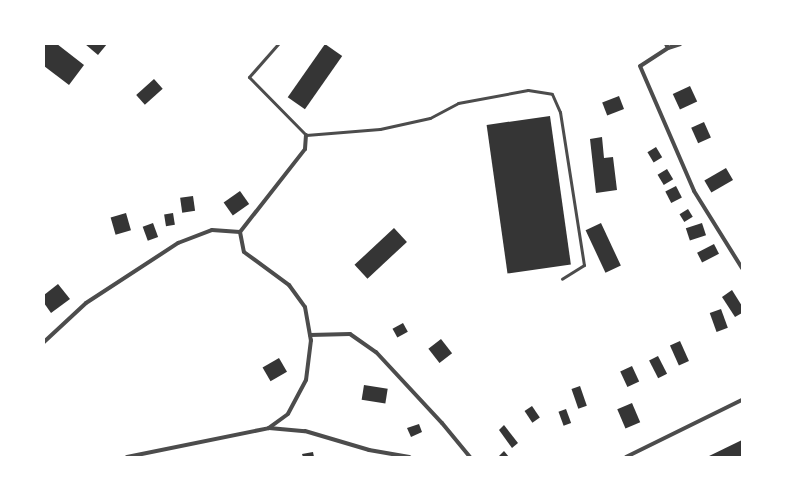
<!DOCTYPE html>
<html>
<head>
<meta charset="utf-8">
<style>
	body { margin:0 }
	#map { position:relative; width:786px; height:501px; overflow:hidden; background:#fff; font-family:"Work Sans",sans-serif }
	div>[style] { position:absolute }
	.building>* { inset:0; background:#353535; transform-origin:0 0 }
	.service>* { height:3px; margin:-1.5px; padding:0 1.5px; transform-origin:1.5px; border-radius:1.5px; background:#4c4c4c }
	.minor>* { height:4px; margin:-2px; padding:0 2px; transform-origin:2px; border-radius:2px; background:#4c4c4c }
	span { translate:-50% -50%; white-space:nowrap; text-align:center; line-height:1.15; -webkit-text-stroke:4px #fff; paint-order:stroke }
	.frame { position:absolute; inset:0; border:45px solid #fff; pointer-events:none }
</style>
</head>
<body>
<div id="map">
	<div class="building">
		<i style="clip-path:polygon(44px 44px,57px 44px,84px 65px,69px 85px,44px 66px)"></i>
		<i style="clip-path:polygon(85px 44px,107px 44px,98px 55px)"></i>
		<i style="left:325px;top:44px;width:21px;height:65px;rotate:35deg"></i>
		<i style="left:154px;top:79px;width:13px;height:24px;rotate:48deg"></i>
		<i style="left:690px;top:86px;width:17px;height:19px;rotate:65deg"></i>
		<i style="left:619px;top:96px;width:14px;height:18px;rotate:69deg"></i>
		<i style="left:550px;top:116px;width:150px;height:64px;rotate:82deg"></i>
		<i style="left:704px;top:122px;width:17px;height:14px;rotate:66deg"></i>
		<i style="clip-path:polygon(602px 137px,604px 158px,613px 157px,617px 190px,596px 193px,590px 139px)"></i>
		<i style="left:656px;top:147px;width:12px;height:10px;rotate:59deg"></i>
		<i style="left:726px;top:168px;width:14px;height:25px;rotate:60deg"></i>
		<i style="left:667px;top:169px;width:12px;height:11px;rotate:59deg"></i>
		<i style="left:676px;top:186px;width:13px;height:12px;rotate:63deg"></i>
		<i style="left:240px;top:191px;width:16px;height:20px;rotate:55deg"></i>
		<i style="left:193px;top:196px;width:15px;height:13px;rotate:82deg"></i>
		<i style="left:688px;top:209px;width:9px;height:10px;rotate:58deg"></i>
		<i style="left:126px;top:213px;width:18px;height:16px;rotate:74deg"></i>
		<i style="left:173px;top:213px;width:12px;height:9px;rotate:81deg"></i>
		<i style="left:153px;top:223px;width:15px;height:11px;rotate:70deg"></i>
		<i style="left:601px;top:223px;width:47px;height:17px;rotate:65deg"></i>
		<i style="left:702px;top:223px;width:13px;height:17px;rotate:72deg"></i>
		<i style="left:394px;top:228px;width:19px;height:54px;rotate:47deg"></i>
		<i style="left:714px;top:244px;width:11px;height:19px;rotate:63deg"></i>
		<i style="clip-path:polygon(58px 284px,70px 299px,51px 313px,44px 303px,44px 295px)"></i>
		<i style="clip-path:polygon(732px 290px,742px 306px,742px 313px,735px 317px,722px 297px)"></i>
		<i style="left:721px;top:309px;width:20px;height:12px;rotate:70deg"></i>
		<i style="left:403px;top:323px;width:10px;height:12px;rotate:61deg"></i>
		<i style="left:441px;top:339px;width:18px;height:16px;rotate:52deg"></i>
		<i style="left:680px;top:341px;width:22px;height:11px;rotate:66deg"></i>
		<i style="left:658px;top:356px;width:20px;height:10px;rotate:63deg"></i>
		<i style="left:279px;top:358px;width:16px;height:19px;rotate:60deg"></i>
		<i style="left:632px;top:366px;width:17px;height:13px;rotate:65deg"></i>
		<i style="left:364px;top:385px;width:24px;height:15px;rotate:9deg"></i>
		<i style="left:580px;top:386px;width:21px;height:9px;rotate:71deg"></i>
		<i style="left:632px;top:403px;width:21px;height:16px;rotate:67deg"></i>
		<i style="left:532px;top:406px;width:14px;height:9px;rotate:56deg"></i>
		<i style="left:566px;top:409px;width:15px;height:8px;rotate:70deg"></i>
		<i style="clip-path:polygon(419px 424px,422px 432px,411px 437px,407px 428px)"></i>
		<i style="clip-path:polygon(504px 425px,518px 443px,512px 448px,499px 430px)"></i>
		<i style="clip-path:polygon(742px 440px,742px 457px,707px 457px)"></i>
		<i style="clip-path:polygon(504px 451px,509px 457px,498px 457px)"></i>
		<i style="clip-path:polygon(313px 452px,314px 457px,303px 457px,302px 454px)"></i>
	</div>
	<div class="service">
		<i style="left:278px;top:44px;width:44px;rotate:131.3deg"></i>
		<i style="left:249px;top:77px;width:81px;rotate:45.5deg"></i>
		<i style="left:306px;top:135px;width:74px;rotate:-4.6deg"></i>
		<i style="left:380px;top:129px;width:51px;rotate:-12.4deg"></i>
		<i style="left:430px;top:118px;width:32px;rotate:-28deg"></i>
		<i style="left:458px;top:103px;width:71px;rotate:-10.5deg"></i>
		<i style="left:528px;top:90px;width:24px;rotate:9deg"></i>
		<i style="left:552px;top:94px;width:20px;rotate:66deg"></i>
		<i style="left:560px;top:112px;width:155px;rotate:81.1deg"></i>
		<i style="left:584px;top:265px;width:26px;rotate:148deg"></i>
	</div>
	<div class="minor">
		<i style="left:666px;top:44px;width:4px;rotate:63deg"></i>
		<i style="left:668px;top:48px;width:33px;rotate:147deg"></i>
		<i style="left:640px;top:66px;width:136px;rotate:66.6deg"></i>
		<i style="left:694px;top:191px;width:91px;rotate:58.1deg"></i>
		<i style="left:668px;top:48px;width:13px;rotate:-18deg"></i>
		<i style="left:240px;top:232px;width:105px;rotate:-51.9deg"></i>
		<i style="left:305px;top:149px;width:14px;rotate:-86deg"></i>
		<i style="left:310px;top:335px;width:40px;rotate:-1.4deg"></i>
		<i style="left:350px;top:334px;width:32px;rotate:35deg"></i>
		<i style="left:376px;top:352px;width:97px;rotate:47.1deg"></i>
		<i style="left:442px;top:423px;width:44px;rotate:50.5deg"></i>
		<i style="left:44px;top:342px;width:57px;rotate:-42.9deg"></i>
		<i style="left:86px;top:303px;width:110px;rotate:-33.1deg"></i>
		<i style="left:178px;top:243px;width:36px;rotate:-21deg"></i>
		<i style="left:212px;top:230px;width:28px;rotate:4deg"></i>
		<i style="left:240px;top:232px;width:20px;rotate:79deg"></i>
		<i style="left:244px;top:252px;width:56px;rotate:36.3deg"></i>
		<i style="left:289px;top:285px;width:27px;rotate:54deg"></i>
		<i style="left:305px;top:307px;width:34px;rotate:80deg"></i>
		<i style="left:311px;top:340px;width:40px;rotate:97.1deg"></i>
		<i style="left:306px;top:380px;width:38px;rotate:118deg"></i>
		<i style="left:288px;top:414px;width:24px;rotate:144deg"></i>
		<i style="left:127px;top:457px;width:145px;rotate:-11.5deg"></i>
		<i style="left:269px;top:428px;width:36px;rotate:5deg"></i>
		<i style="left:305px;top:431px;width:67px;rotate:16.5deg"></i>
		<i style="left:369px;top:450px;width:41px;rotate:9.9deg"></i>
		<i style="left:626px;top:457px;width:129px;rotate:-26.2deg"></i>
	</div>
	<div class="frame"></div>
</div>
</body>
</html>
